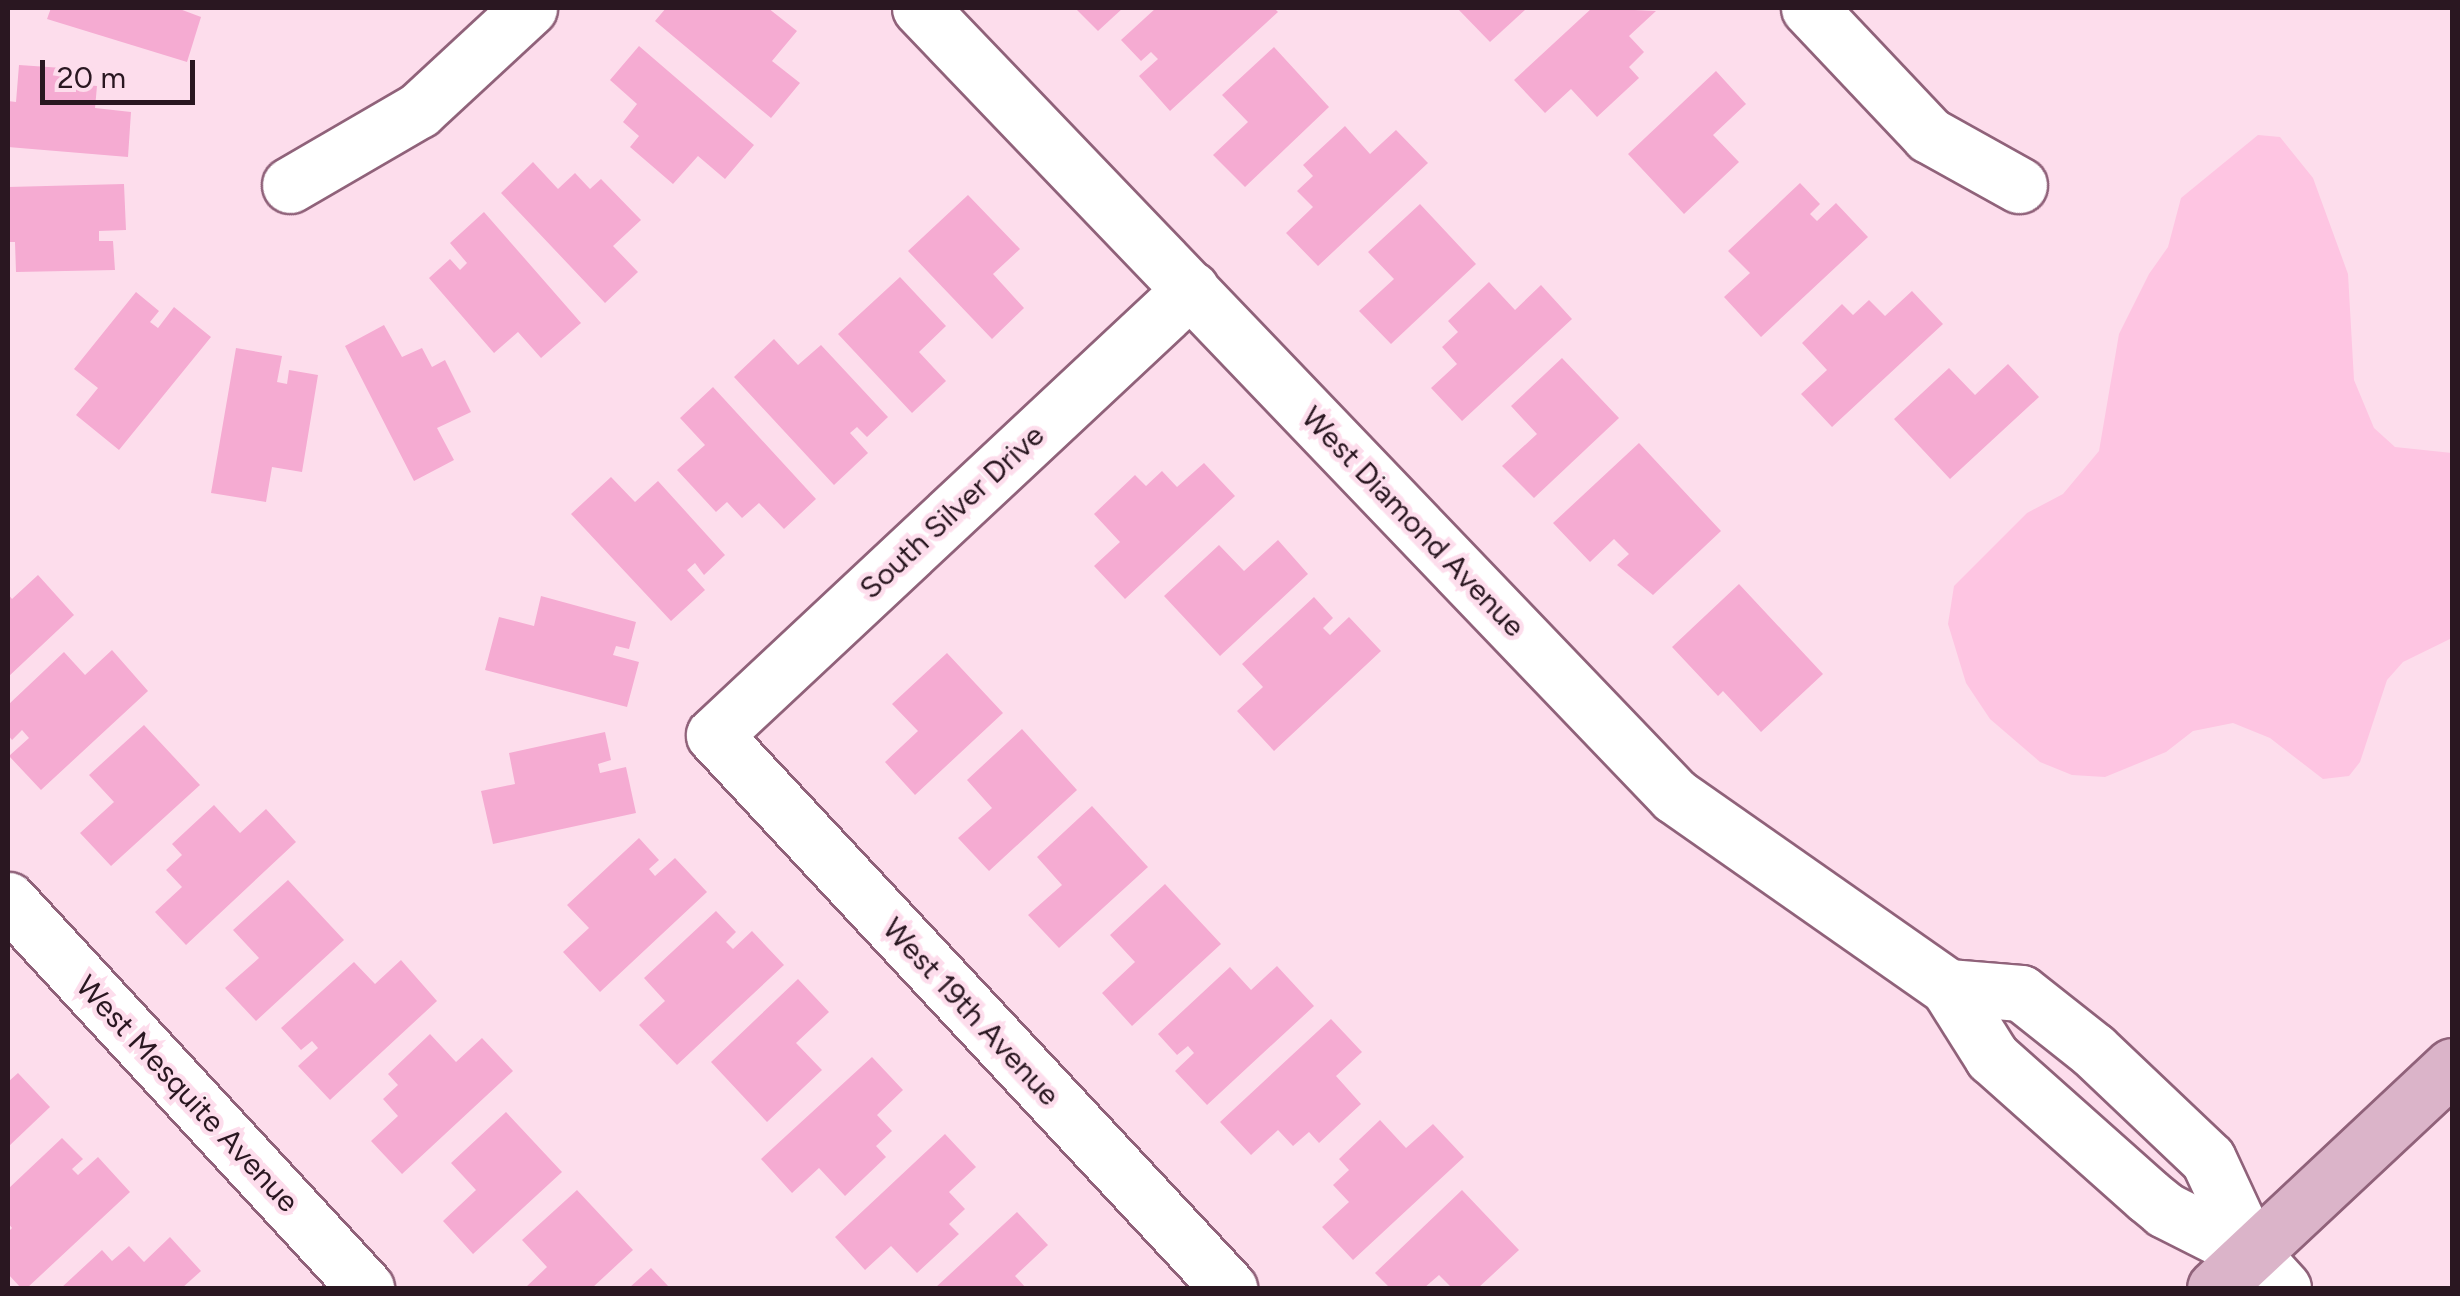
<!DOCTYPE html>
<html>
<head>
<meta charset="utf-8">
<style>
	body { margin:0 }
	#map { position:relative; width:2460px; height:1296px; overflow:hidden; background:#fdddec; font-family:Figtree,sans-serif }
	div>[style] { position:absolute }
	.green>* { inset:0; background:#fec5e2 }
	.building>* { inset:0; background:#f5abd2 }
	.roads { filter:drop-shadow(2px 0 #90627a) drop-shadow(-2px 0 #90627a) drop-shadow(0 2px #90627a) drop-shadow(0 -2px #90627a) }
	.minor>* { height:55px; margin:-27.5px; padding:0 27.5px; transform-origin:27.5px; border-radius:27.5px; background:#fff }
	.primary>* { height:55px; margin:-27.5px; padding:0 27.5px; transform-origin:27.5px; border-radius:27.5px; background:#dbb4c9 }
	span { translate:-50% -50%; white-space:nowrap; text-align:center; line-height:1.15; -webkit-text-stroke:9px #fdddec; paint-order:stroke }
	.street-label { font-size:30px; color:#2a1721 }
	.frame { position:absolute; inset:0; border:10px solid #2a1721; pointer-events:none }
	.scale { position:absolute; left:40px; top:60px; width:155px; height:45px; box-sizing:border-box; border:5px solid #2a1721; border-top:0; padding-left:12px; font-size:30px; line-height:35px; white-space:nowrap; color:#2a1721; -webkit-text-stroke:8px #fdddec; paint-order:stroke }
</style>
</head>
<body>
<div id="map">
	<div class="green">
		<i style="clip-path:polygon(2258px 135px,2280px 137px,2313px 178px,2348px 274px,2354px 380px,2374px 428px,2395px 447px,2452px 453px,2452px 638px,2403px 662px,2387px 680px,2360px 762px,2349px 776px,2323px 779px,2270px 738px,2233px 723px,2193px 731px,2166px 752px,2105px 777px,2072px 775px,2040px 762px,1990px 719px,1966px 683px,1948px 624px,1954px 586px,2027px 513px,2063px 494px,2099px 451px,2119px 334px,2149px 274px,2168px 247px,2181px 198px)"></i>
	</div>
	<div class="building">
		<i style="clip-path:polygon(51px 8px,177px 8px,201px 17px,187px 62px,47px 19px)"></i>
		<i style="clip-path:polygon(666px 8px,768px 8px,797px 31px,772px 61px,800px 83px,771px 118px,655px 21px)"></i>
		<i style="clip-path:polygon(1075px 8px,1123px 8px,1098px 31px)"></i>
		<i style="clip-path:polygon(1156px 8px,1274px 8px,1278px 12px,1170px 111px,1139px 76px,1158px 59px,1151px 52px,1141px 61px,1121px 40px)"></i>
		<i style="clip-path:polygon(1457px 8px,1527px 8px,1490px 42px)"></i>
		<i style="clip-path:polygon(1592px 8px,1656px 11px,1629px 36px,1644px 52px,1629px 67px,1639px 78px,1597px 117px,1571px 89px,1545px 113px,1514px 80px)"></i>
		<i style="clip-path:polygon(639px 46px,754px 145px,725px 179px,698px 156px,673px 184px,630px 147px,639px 136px,623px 122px,637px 104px,610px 80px)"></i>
		<i style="clip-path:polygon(1274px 47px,1329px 107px,1245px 187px,1213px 155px,1248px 122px,1222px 95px)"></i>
		<i style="clip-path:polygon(19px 65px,77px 69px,75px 84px,97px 86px,95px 108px,131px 112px,128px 157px,8px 147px,8px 101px,16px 102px)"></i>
		<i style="clip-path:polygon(1716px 71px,1746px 104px,1713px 135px,1739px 162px,1684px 214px,1628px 154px)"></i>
		<i style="clip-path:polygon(1345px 126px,1370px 154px,1396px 130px,1428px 163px,1318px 266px,1286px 233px,1313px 207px,1297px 191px,1313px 176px,1303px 165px)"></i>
		<i style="clip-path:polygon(533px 162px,558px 189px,575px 173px,590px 189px,601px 179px,641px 220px,613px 246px,638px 272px,605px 303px,501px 193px)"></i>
		<i style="clip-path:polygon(1800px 183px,1820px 204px,1810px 214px,1817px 221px,1836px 203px,1868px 237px,1761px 337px,1724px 297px,1750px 273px,1728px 251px)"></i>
		<i style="clip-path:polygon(124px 184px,126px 230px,99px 231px,99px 241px,113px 241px,115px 270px,16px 272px,15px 242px,8px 242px,8px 187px)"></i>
		<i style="clip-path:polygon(968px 195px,1020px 249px,993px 274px,1024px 308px,992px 339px,908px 251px)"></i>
		<i style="clip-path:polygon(1420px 204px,1476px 264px,1391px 344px,1359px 311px,1394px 279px,1368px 252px)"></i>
		<i style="clip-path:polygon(484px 212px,581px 323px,541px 358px,518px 332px,494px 353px,429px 278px,450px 259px,460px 270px,467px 263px,450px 243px)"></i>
		<i style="clip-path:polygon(900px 277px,946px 326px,919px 352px,946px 381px,912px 413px,838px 334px)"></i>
		<i style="clip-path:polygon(1489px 282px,1515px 310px,1541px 285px,1572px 319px,1462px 421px,1431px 388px,1457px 364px,1442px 347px,1458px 332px,1448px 321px)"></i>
		<i style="clip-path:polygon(1912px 291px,1943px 324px,1832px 427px,1801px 394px,1827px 370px,1802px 343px,1842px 304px,1853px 315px,1869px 300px,1885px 316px)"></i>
		<i style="clip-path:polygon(136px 292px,159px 311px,150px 322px,158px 328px,174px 307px,211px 337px,119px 450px,76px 415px,98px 388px,74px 369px)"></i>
		<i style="clip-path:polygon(384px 325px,402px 357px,422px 348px,432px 367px,445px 360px,471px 412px,437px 428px,454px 460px,414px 481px,345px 346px)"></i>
		<i style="clip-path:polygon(774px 339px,798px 365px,821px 345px,888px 417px,867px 437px,857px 427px,850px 433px,868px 453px,834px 485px,734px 377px)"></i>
		<i style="clip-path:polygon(236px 348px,282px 356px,277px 382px,287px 384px,289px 370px,318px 375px,302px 472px,272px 467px,266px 502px,211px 493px)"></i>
		<i style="clip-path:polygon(1562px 358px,1619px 418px,1534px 498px,1502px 466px,1537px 434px,1511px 406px)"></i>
		<i style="clip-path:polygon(2008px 364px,2039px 397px,1950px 479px,1894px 419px,1949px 368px,1975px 395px)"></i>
		<i style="clip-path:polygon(713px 387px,816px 499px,784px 529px,759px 503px,742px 518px,727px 502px,716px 512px,677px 470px,705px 445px,680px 418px)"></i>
		<i style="clip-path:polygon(1639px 443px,1721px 531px,1653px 595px,1617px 565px,1629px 554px,1614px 539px,1590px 562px,1553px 523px)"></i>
		<i style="clip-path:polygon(1204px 463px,1235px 496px,1125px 599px,1094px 566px,1120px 542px,1094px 514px,1135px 475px,1146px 486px,1162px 471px,1177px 487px)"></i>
		<i style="clip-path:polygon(611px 477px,635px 502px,658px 481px,725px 555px,704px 575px,695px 563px,687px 570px,705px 590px,671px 621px,571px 514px)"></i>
		<i style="clip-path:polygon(1278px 540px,1308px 574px,1220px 656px,1164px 596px,1219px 545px,1244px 571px)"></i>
		<i style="clip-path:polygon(38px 575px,74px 615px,8px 677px,8px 594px,12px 599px)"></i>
		<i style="clip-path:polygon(1739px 584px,1823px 674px,1761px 732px,1723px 691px,1718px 696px,1672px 647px)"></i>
		<i style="clip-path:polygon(541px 596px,636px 622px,629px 649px,616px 646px,613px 655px,639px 662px,627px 707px,485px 670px,499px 617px,534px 626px)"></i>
		<i style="clip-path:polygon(1314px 597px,1333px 618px,1323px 628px,1330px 635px,1349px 617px,1381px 651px,1274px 751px,1237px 711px,1263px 687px,1242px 664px)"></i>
		<i style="clip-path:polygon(112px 650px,148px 691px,41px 790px,9px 756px,29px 738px,22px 730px,12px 740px,8px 735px,8px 705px,64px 652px,85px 675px)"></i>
		<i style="clip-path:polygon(947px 653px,1003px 713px,915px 795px,885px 762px,918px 731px,892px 704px)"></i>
		<i style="clip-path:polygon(144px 725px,200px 785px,111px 866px,80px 833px,114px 802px,89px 775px)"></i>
		<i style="clip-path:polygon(1022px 729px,1077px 790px,989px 871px,958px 838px,992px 808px,967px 780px)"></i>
		<i style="clip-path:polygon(605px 732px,611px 760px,598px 764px,600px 773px,626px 767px,636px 813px,493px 844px,481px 791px,515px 784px,509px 753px)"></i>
		<i style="clip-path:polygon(214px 805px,240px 833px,266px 809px,296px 842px,186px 945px,155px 912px,182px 887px,166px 870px,182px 855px,172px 844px)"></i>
		<i style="clip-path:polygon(1092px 806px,1148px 867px,1059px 948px,1028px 915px,1062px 885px,1037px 857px)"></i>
		<i style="clip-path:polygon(639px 838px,659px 860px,649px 869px,655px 876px,675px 858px,707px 892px,600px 992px,563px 952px,589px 928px,567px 905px)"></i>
		<i style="clip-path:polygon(288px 880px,344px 940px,256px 1021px,225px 988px,259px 958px,233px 930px)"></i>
		<i style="clip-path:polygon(1165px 884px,1221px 944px,1132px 1026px,1102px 993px,1135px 962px,1110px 935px)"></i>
		<i style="clip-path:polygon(716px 911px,736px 932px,726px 942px,733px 949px,752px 931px,784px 965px,677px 1065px,639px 1025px,665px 1001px,644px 978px)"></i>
		<i style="clip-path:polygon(401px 960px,437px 1001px,330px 1100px,298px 1066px,318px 1048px,312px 1041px,301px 1050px,281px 1028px,354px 962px,375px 984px)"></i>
		<i style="clip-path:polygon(1277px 966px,1314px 1006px,1207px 1105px,1175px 1071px,1194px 1053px,1188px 1046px,1177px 1055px,1158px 1034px,1230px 967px,1251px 990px)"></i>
		<i style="clip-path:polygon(798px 979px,829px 1012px,796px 1043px,822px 1070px,767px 1122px,711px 1062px)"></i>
		<i style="clip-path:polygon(1331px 1019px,1362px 1052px,1336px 1076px,1361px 1104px,1319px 1143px,1309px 1132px,1293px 1146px,1278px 1130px,1251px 1155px,1220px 1122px)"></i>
		<i style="clip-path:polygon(430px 1034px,456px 1062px,482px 1038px,513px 1071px,402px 1174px,371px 1141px,398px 1116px,383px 1099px,398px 1085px,388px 1074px)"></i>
		<i style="clip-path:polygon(872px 1057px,903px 1090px,877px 1115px,892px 1131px,876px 1146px,886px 1157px,845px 1196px,819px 1168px,792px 1193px,761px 1159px)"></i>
		<i style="clip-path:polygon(18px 1073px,50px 1107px,8px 1147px,8px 1082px)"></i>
		<i style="clip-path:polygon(506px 1112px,562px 1172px,473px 1254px,443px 1221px,476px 1190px,451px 1163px)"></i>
		<i style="clip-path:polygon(1380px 1120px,1406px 1148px,1433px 1124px,1464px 1157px,1353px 1260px,1322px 1227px,1349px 1202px,1333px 1185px,1349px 1170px,1339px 1159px)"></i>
		<i style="clip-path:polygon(945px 1134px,976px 1167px,949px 1192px,965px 1209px,949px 1224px,959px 1234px,917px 1273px,891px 1246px,865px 1270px,835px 1237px)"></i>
		<i style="clip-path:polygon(62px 1138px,83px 1159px,72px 1169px,78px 1175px,98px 1157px,130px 1192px,27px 1288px,21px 1288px,8px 1274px,8px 1232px,12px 1228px,8px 1223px,8px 1189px)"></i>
		<i style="clip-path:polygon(577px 1190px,633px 1250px,592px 1288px,525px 1288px,547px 1267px,522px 1240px)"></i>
		<i style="clip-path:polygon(1462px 1190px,1519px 1250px,1478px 1288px,1452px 1288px,1439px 1275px,1424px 1288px,1390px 1288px,1375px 1273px)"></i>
		<i style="clip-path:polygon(1017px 1212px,1048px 1245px,1015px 1276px,1026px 1288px,935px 1288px)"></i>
		<i style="clip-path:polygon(170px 1237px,201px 1271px,182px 1288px,61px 1288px,102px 1250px,112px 1261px,129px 1246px,144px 1262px)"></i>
		<i style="clip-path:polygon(651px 1268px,670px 1288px,629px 1288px)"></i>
	</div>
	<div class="roads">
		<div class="minor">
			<i style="left:920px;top:8px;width:1091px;rotate:46.23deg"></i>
			<i style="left:1675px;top:796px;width:333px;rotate:35deg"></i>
			<i style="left:1948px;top:987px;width:83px;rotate:57.8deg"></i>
			<i style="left:1992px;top:1057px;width:209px;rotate:41.7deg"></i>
			<i style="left:2148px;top:1196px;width:22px;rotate:39deg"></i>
			<i style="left:2165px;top:1210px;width:97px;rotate:26.8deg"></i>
			<i style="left:1809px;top:8px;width:175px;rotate:46.6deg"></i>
			<i style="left:1929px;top:135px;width:103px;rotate:29.1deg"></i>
			<i style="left:290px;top:185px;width:149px;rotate:-30.2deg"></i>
			<i style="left:419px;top:110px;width:150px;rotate:-42.8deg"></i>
			<i style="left:1191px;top:289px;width:653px;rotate:136.92deg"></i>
			<i style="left:714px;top:735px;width:756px;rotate:47.04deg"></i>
			<i style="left:8px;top:900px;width:528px;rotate:47.3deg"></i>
			<i style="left:1948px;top:987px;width:73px;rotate:4.7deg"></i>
			<i style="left:2021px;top:993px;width:92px;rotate:38.4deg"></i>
			<i style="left:2093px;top:1050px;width:158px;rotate:43.5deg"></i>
			<i style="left:2208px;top:1159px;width:105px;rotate:65.1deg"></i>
			<i style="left:2252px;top:1254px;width:46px;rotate:47.6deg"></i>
		</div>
		<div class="primary">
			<i style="left:2215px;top:1288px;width:325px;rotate:-43.1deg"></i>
		</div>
	</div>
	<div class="street-label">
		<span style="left:952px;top:512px;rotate:-43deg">South Silver Drive</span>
		<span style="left:1413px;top:522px;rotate:46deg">West Diamond Avenue</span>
		<span style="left:971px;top:1012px;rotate:47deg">West 19th Avenue</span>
		<span style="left:187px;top:1094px;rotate:47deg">West Mesquite Avenue</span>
	</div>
	<div class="frame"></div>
	<div class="scale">20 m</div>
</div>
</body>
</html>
